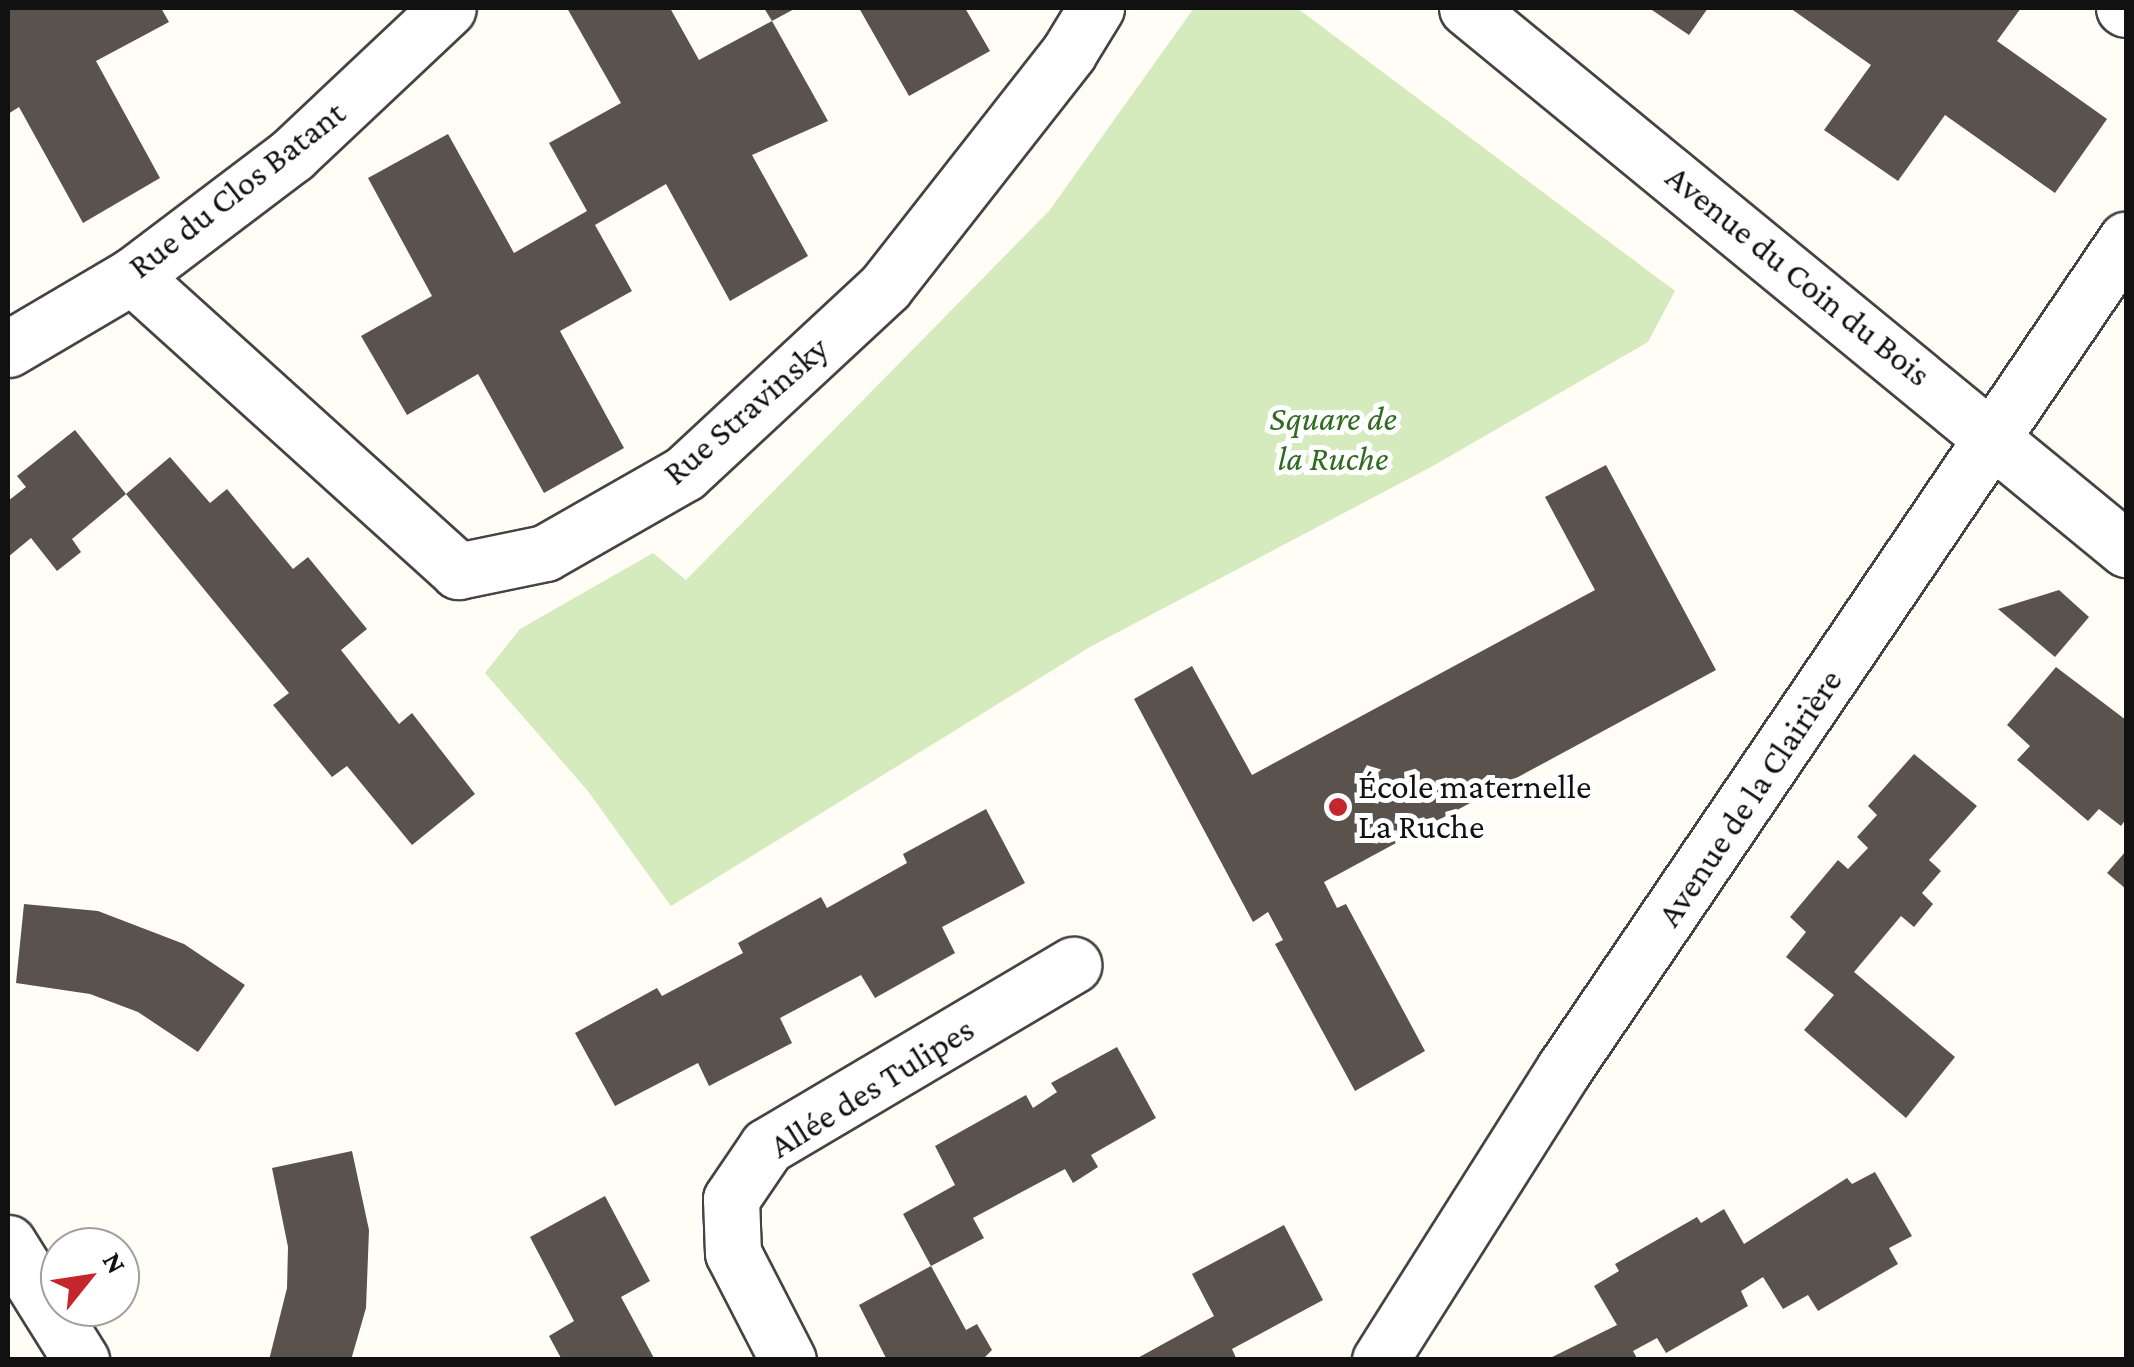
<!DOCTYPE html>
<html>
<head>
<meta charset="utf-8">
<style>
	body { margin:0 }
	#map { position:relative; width:2134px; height:1367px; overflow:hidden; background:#fffdf5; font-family:"Crimson Pro",serif }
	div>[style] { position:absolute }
	.green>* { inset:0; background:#d5ebbd }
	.building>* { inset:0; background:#5a524d }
	.roads { filter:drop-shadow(2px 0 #444) drop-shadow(-2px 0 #444) drop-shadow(0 2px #444) drop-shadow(0 -2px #444) }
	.street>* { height:55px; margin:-27.5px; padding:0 27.5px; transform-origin:27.5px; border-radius:27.5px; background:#fff }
	.dots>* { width:28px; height:28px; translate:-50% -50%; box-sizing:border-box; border:5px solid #fff; border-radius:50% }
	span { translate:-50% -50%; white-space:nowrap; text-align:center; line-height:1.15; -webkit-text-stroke:10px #fff; paint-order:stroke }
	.street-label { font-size:35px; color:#111 }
	.park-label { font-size:35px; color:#2f6b1f; font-style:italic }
	.poi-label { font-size:35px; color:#111 }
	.left { translate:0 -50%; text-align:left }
	.frame { position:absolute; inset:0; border:10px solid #111; pointer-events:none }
	.north { position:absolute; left:40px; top:1227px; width:100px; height:100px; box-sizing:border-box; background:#fff; border:2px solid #a0a0a0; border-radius:50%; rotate:60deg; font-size:28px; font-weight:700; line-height:40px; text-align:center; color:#111 }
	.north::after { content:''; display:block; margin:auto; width:35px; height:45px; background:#c4262e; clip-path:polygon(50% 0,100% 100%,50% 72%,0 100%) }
</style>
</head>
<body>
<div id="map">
	<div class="green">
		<i style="clip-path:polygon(1194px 8px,1297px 8px,1675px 291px,1648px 342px,1431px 467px,1090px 647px,671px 906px,587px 790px,485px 673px,520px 629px,653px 553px,686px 580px,1049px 211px)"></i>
	</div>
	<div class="building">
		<i style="clip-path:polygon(8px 8px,161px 8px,169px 22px,96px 61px,160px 178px,83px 223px,19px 107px,8px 114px)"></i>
		<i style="clip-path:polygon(567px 8px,670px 8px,699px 60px,772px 21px,828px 121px,752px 155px,808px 256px,730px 301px,666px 184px,595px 225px,632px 291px,560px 331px,624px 448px,544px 493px,478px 374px,407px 415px,361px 336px,432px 296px,368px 178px,448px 134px,514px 253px,587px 211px,549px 143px,621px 103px)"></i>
		<i style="clip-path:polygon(764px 8px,796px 8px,772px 21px)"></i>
		<i style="clip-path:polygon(859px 8px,965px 8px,990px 51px,909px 96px)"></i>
		<i style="clip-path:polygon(1649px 8px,1708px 8px,1689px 35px)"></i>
		<i style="clip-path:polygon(1790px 8px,2021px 8px,1997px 41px,2107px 119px,2055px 193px,1945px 115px,1898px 181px,1824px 130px,1871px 65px)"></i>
		<i style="clip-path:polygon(75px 430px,126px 494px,72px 539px,81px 552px,57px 571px,31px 538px,8px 557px,8px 501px,26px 487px,17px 476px)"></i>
		<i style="clip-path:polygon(170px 457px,210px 503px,227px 489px,293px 569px,308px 557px,367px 629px,341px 650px,399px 724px,412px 713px,475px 794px,412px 845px,347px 766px,332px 777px,273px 705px,289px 693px,126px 494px)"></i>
		<i style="clip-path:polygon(1606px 465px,1716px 670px,1324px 882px,1337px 908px,1346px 904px,1425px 1051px,1355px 1091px,1275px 944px,1283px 940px,1268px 912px,1253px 922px,1134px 699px,1192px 666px,1252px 775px,1595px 590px,1545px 497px)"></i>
		<i style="clip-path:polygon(2059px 590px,2089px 617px,2055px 657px,1998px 609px)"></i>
		<i style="clip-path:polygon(2056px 667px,2126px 720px,2126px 819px,2121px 826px,2099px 809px,2088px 821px,2017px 760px,2030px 746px,2007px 725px)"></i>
		<i style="clip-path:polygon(1914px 754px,1977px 806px,1929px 860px,1941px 871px,1922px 893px,1933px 904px,1914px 927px,1901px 916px,1854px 972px,1955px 1057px,1906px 1118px,1804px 1030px,1834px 995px,1786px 957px,1806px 932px,1790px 917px,1838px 860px,1848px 869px,1868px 848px,1857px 837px,1877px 815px,1868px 806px)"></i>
		<i style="clip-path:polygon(986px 809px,1025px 883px,942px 927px,955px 953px,875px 998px,861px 975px,780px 1018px,792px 1043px,709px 1086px,698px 1063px,615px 1106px,575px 1033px,657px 988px,662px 996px,743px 953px,738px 943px,821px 897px,827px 908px,907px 863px,903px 854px)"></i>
		<i style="clip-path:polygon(2126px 851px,2126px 889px,2107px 873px)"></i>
		<i style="clip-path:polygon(24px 904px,98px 911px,184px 944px,245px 985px,198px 1052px,138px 1012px,90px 994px,16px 983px)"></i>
		<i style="clip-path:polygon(1117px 1047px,1156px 1118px,1091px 1155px,1098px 1167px,1073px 1183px,1065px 1169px,973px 1218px,984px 1238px,931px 1266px,903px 1214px,955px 1185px,935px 1146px,1026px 1095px,1033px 1108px,1057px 1092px,1051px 1083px)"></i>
		<i style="clip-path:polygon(352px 1151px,369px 1230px,366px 1308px,351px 1360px,269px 1360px,287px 1288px,288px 1247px,272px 1168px)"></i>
		<i style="clip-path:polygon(1875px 1172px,1912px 1236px,1889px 1248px,1898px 1264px,1818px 1311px,1808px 1295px,1783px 1309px,1763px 1277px,1741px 1291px,1748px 1306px,1666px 1353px,1657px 1338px,1633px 1351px,1638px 1360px,1546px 1360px,1617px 1325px,1594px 1286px,1619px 1271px,1615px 1264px,1697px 1217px,1701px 1223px,1724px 1209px,1744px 1244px,1847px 1178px,1852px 1184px)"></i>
		<i style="clip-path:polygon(605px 1196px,650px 1281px,621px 1297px,655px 1360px,562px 1360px,549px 1336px,574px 1321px,530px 1237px)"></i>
		<i style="clip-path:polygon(1284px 1225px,1323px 1300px,1232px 1349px,1237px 1360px,1134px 1360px,1214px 1316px,1192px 1274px)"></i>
		<i style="clip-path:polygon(931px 1266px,966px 1330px,977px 1324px,992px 1350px,982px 1360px,887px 1360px,859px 1305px)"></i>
	</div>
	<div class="roads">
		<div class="street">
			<i style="left:1467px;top:8px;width:853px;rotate:39.38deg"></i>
			<i style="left:2124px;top:8px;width:2px;rotate:27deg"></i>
			<i style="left:132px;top:276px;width:440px;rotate:42.1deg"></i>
			<i style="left:458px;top:571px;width:89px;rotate:-11.7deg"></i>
			<i style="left:545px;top:553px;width:161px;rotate:-29.7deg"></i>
			<i style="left:685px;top:473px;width:273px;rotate:-42.9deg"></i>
			<i style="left:885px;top:287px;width:298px;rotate:-51.9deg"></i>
			<i style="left:1069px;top:52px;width:52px;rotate:-58.5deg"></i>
			<i style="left:8px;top:349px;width:144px;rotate:-30.5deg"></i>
			<i style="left:132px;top:276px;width:201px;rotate:-37.1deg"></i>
			<i style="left:292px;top:155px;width:214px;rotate:-43.3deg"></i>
			<i style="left:8px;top:1243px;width:138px;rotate:58deg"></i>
			<i style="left:788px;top:1360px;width:120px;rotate:-117.2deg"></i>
			<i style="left:733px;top:1253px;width:54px;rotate:-92.1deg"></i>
			<i style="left:731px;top:1199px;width:64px;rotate:-55.8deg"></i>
			<i style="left:767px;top:1146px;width:356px;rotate:-30.6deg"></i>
			<i style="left:1380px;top:1360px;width:344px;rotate:-57.7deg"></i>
			<i style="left:1564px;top:1069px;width:1002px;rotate:-55.87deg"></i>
		</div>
	</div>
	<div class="dots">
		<i style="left:1338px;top:807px;background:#c4262e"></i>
	</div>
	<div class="street-label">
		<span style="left:237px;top:190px;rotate:-38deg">Rue du Clos Batant</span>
		<span style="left:1798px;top:276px;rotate:39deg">Avenue du Coin du Bois</span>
		<span style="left:746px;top:411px;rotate:-41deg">Rue Stravinsky</span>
		<span style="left:1750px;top:798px;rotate:-56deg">Avenue de la Clairière</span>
		<span style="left:872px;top:1088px;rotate:-32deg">Allée des Tulipes</span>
	</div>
	<div class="park-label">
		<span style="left:1333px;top:439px">Square de<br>la Ruche</span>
	</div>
	<div class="poi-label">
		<span class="left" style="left:1358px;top:807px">École maternelle<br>La Ruche</span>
	</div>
	<div class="frame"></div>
	<div class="north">N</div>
</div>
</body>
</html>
